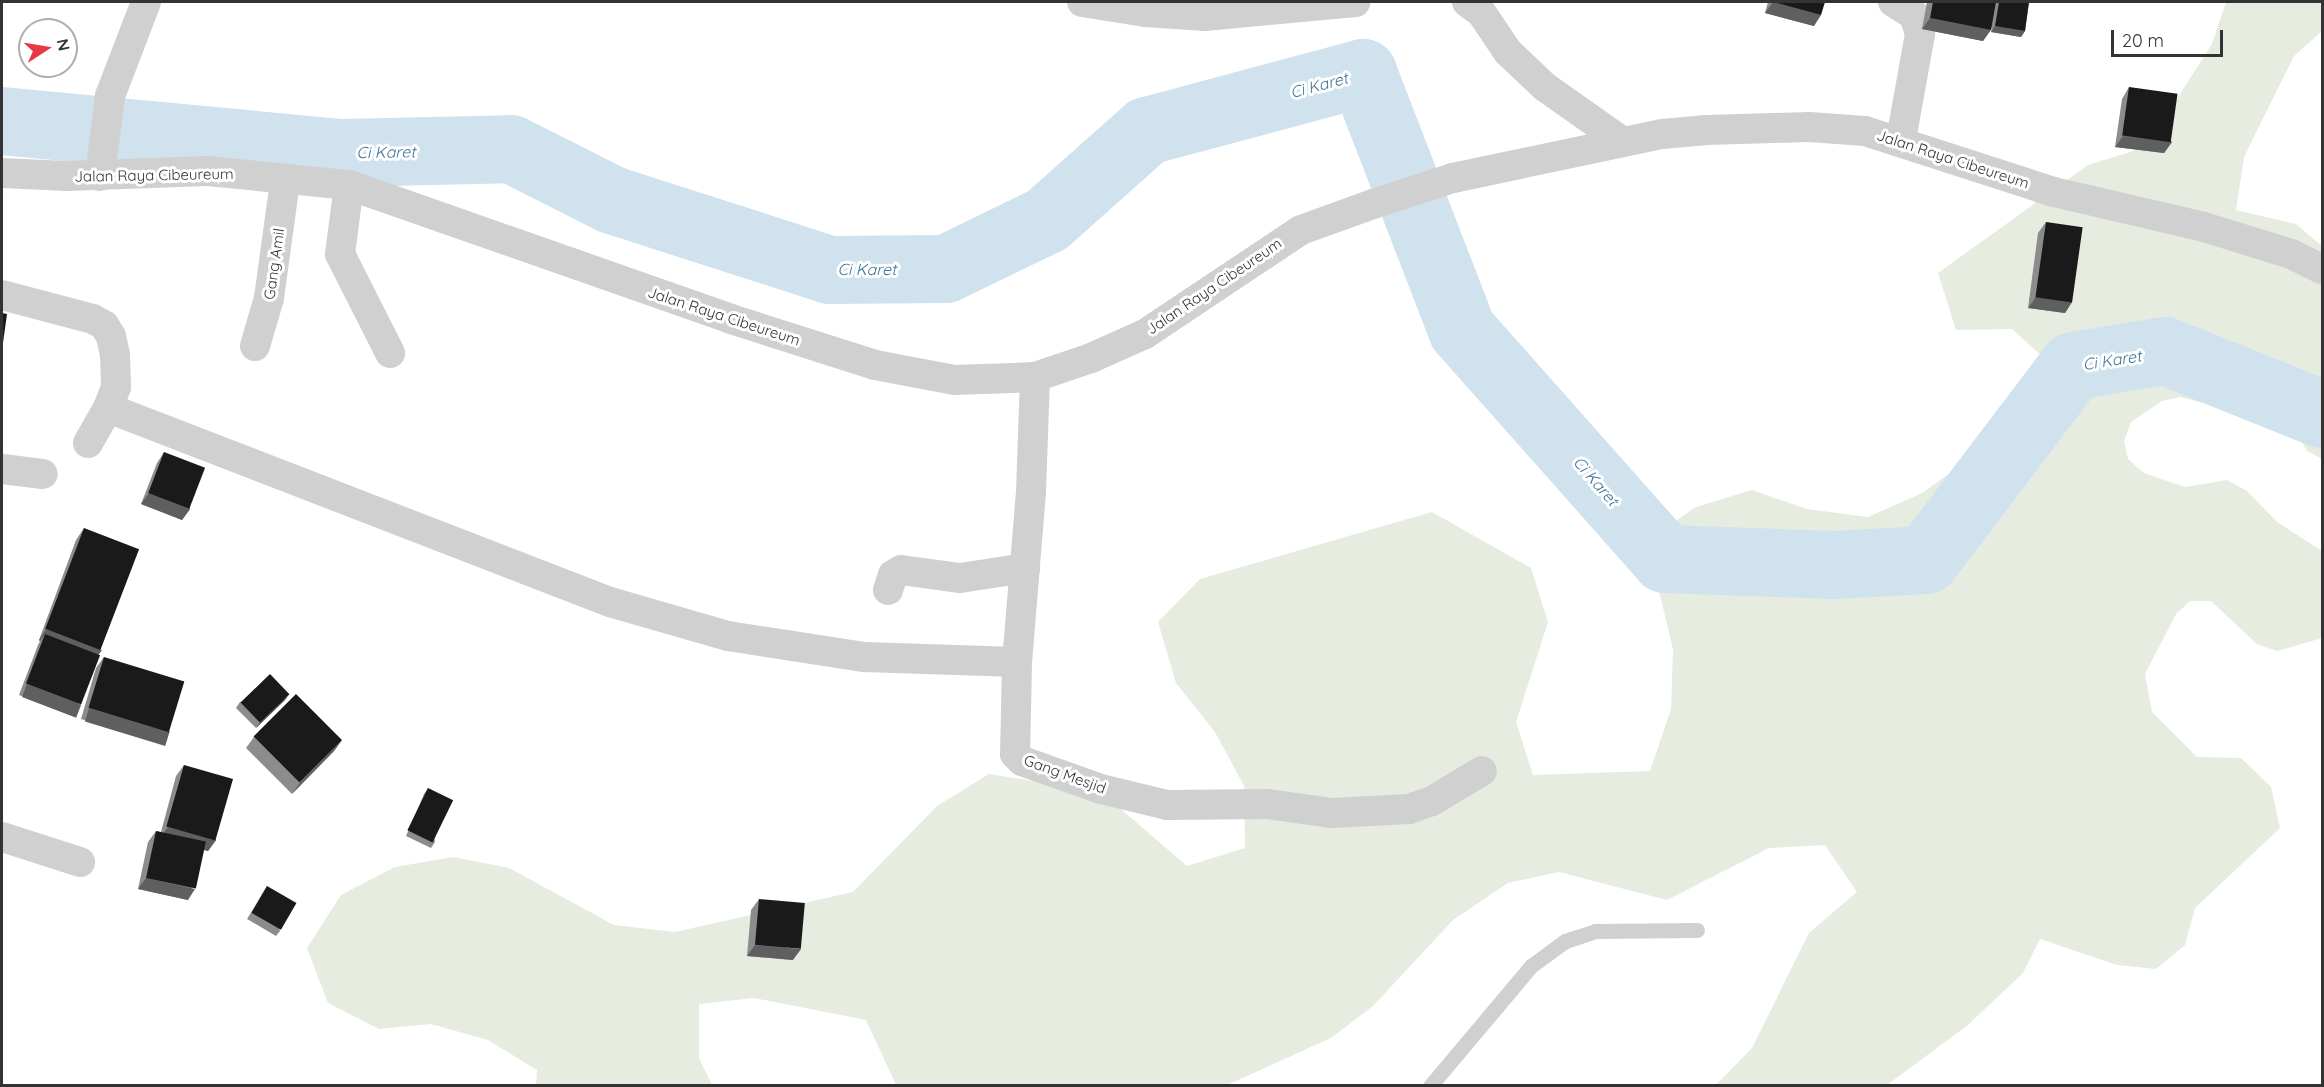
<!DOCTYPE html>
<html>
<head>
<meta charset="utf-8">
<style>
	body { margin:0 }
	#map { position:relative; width:2324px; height:1087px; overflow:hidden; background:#fff; font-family:Quicksand,sans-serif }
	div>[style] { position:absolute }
	.green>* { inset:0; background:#e6ecdf }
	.river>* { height:68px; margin:-34px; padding:0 34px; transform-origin:34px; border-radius:34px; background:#cfe2ee }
	.lane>* { height:15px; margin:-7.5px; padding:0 7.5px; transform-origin:7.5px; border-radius:7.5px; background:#d0d0d0 }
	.street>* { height:30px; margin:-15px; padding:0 15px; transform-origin:15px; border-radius:15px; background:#d0d0d0 }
	.wall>* { inset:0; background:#8c8c8c }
	.shaded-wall>* { inset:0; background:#5f5f5f; transform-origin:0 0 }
	.building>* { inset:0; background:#1a1a1a; transform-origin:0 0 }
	span { translate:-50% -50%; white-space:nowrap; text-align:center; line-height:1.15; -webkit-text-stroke:6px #fff; paint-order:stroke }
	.street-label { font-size:15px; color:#333 }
	.water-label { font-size:16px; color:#3f7597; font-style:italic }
	.frame { position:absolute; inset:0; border:3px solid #333; pointer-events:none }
	.north { position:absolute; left:18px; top:18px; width:60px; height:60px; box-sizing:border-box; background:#fff; border:2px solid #adadad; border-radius:50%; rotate:78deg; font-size:16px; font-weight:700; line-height:24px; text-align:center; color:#333 }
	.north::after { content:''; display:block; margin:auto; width:21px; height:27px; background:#e63946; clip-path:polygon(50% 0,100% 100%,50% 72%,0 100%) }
	.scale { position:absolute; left:2111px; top:30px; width:112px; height:27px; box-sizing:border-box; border:3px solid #333; border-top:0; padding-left:8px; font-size:18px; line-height:21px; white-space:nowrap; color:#333; -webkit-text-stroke:4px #fff; paint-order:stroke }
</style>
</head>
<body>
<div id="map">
	<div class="green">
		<i style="clip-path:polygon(2226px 2px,2322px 2px,2322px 31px,2294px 56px,2244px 157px,2236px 210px,2296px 224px,2322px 246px,2322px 459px,2307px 451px,2287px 415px,2297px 410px,2219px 407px,2180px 397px,2162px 401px,2131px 422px,2124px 441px,2128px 459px,2144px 473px,2185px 487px,2227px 480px,2247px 491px,2277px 522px,2322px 551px,2322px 638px,2277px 651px,2257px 644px,2211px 601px,2190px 601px,2176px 614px,2145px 674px,2152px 712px,2197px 757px,2241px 758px,2271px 787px,2280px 828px,2195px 908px,2185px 945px,2156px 969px,2117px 965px,2040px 939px,2023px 973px,1968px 1025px,1887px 1085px,1716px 1085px,1752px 1048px,1809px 933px,1857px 892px,1825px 845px,1769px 848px,1667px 900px,1559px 872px,1508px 883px,1453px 920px,1373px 1006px,1331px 1038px,1227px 1085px,896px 1085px,866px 1020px,754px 998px,699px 1004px,699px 1058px,712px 1085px,536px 1086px,537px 1070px,488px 1040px,431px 1024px,379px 1029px,328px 1003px,307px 948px,341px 895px,395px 867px,453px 857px,509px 868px,614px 925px,675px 932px,853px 892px,937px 806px,989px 774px,1101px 792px,1187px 866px,1245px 848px,1244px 786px,1215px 732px,1176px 683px,1158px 622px,1200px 579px,1432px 512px,1531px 568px,1548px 622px,1516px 722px,1533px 775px,1650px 771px,1671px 709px,1673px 649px,1647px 541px,1696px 507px,1752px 490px,1807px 509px,1868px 517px,1922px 493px,2023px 421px,2057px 370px,2012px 329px,1956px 330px,1938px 273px,2088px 165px,2146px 147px,2212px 44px)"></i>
	</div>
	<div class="river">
		<i style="left:2px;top:121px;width:341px;rotate:5.4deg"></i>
		<i style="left:341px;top:153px;width:170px;rotate:-1.3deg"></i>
		<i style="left:511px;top:149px;width:113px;rotate:26.8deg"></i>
		<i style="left:612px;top:200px;width:229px;rotate:17.8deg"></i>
		<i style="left:830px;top:270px;width:116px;rotate:-0.5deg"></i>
		<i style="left:946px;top:269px;width:112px;rotate:-25.9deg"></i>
		<i style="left:1047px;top:220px;width:134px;rotate:-41.7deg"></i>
		<i style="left:1147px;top:131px;width:224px;rotate:-15deg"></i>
		<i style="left:1363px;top:73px;width:275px;rotate:68.9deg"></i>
		<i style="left:1462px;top:330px;width:306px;rotate:48.4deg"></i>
		<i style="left:1665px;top:559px;width:169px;rotate:2deg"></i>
		<i style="left:1834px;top:565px;width:92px;rotate:-3.1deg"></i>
		<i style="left:1926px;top:560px;width:243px;rotate:-52.8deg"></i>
		<i style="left:2073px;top:366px;width:93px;rotate:-9.3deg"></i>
		<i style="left:2165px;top:351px;width:169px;rotate:21.9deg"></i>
	</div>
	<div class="lane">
		<i style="left:1430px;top:1086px;width:157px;rotate:-49.9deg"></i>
		<i style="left:1531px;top:966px;width:42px;rotate:-36.3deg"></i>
		<i style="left:1565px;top:941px;width:32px;rotate:-18deg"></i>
		<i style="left:1595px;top:931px;width:102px;rotate:-0.6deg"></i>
	</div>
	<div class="street">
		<i style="left:1082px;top:2px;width:64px;rotate:9deg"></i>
		<i style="left:1145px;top:12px;width:60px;rotate:3.8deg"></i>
		<i style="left:1205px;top:16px;width:151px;rotate:-5.3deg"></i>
		<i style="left:1467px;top:2px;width:17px;rotate:36deg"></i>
		<i style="left:1481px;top:12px;width:48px;rotate:56deg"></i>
		<i style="left:1508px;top:52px;width:51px;rotate:43.4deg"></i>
		<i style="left:1545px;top:87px;width:95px;rotate:35.2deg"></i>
		<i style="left:1893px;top:2px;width:25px;rotate:32deg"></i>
		<i style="left:1914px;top:15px;width:20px;rotate:72deg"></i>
		<i style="left:1920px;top:34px;width:108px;rotate:100.2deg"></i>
		<i style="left:2px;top:173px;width:65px;rotate:2.6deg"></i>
		<i style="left:67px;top:176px;width:141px;rotate:-2deg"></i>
		<i style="left:208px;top:171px;width:142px;rotate:5.7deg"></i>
		<i style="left:349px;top:185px;width:405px;rotate:19.3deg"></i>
		<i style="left:731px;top:319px;width:151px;rotate:17.7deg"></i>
		<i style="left:875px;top:365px;width:81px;rotate:10.6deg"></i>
		<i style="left:955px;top:380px;width:80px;rotate:-2.1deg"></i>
		<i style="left:1035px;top:377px;width:59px;rotate:-18.7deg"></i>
		<i style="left:1091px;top:358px;width:59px;rotate:-24deg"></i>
		<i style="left:1145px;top:334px;width:187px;rotate:-33.7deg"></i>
		<i style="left:1301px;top:230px;width:77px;rotate:-19.9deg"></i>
		<i style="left:1373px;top:204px;width:84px;rotate:-18deg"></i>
		<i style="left:1453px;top:178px;width:214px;rotate:-11.9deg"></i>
		<i style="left:1662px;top:134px;width:45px;rotate:-5.1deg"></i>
		<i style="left:1707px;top:130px;width:102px;rotate:-1.7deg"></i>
		<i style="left:1809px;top:127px;width:56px;rotate:4.1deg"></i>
		<i style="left:1865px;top:131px;width:199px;rotate:17.9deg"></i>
		<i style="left:2054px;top:192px;width:154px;rotate:13.1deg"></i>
		<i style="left:2204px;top:227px;width:91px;rotate:17.2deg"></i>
		<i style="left:2291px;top:254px;width:34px;rotate:26deg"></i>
		<i style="left:100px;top:176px;width:81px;rotate:-82.9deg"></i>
		<i style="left:110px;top:96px;width:101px;rotate:-69deg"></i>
		<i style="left:349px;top:185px;width:70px;rotate:97.4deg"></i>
		<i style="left:340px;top:254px;width:111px;rotate:63.2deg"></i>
		<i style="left:2px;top:295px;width:94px;rotate:14.8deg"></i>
		<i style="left:93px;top:319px;width:13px;rotate:29deg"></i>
		<i style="left:104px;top:325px;width:13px;rotate:58deg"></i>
		<i style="left:111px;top:336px;width:19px;rotate:78deg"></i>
		<i style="left:115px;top:355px;width:32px;rotate:88deg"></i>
		<i style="left:116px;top:387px;width:22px;rotate:111deg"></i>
		<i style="left:108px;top:408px;width:538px;rotate:21.13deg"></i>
		<i style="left:610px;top:602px;width:123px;rotate:16.1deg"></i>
		<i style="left:728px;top:636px;width:138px;rotate:8.8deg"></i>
		<i style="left:864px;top:657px;width:153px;rotate:1.9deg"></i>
		<i style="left:255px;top:346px;width:50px;rotate:-73.7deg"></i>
		<i style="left:269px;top:298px;width:118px;rotate:-82.2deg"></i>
		<i style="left:1035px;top:377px;width:115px;rotate:92deg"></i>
		<i style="left:1031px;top:492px;width:171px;rotate:94.7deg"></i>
		<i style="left:1017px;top:662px;width:92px;rotate:91.2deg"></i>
		<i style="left:1015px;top:754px;width:10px;rotate:45deg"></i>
		<i style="left:1022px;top:761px;width:84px;rotate:19.5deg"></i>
		<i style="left:1101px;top:789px;width:68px;rotate:13.6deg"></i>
		<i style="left:1167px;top:805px;width:101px;rotate:-0.6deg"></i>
		<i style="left:1268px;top:804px;width:65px;rotate:8deg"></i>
		<i style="left:1332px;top:813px;width:77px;rotate:-3deg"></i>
		<i style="left:1409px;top:809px;width:24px;rotate:-19deg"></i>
		<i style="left:1432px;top:801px;width:58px;rotate:-31deg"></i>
		<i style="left:88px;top:443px;width:40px;rotate:-60.3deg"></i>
		<i style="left:2px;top:469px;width:41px;rotate:7deg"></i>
		<i style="left:888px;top:590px;width:16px;rotate:-72deg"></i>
		<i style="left:893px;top:575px;width:9px;rotate:-32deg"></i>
		<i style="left:901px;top:570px;width:60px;rotate:7.7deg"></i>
		<i style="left:960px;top:578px;width:66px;rotate:-8.7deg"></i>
		<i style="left:2px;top:837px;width:82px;rotate:17.8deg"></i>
	</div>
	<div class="wall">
		<i style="clip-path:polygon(1768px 2px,1825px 2px,1814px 26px,1765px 13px)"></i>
		<i style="clip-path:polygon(1927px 2px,2029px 2px,2025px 31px,2021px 37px,1991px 32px,1992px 27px,1983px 41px,1922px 29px)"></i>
		<i style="clip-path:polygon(2129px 87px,2172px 142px,2164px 153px,2115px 147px,2122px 99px)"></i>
		<i style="clip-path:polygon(2046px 222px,2072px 302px,2065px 313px,2028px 308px,2038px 233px)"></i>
		<i style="clip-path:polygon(164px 452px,190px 509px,182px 520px,141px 504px,157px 463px)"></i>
		<i style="clip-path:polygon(84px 528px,99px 654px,73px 716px,19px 695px,38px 645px,40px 641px,39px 640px,76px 540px)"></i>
		<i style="clip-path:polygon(104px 657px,170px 732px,162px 743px,81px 719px,96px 668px)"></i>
		<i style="clip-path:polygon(285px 700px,256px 728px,236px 708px,240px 702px)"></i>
		<i style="clip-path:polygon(254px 737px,342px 740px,334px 751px,292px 794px,246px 748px)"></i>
		<i style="clip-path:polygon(184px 765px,216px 840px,208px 851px,204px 850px,188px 900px,138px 889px,148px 842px,156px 831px,161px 832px,176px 776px)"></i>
		<i style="clip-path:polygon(428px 788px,435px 842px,431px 848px,406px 836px,424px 794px)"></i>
		<i style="clip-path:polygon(267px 886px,280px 931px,276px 936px,247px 919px)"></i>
		<i style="clip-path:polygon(759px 899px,793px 960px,747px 956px,751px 910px)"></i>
	</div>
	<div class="shaded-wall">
		<i style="clip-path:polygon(1773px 2px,1821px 15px,1814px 26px,1765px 13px)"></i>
		<i style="clip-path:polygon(1930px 18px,1991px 30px,1983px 41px,1922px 29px)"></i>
		<i style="clip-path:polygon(1995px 26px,2025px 31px,2021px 37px,1991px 32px)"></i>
		<i style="clip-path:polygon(2123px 136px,2172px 142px,2164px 153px,2115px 147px)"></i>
		<i style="clip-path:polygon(2036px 297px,2072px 302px,2065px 313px,2028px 308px)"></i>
		<i style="clip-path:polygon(149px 493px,190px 509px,182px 520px,141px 504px)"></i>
		<i style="clip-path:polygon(46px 629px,102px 650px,94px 661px,45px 634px,40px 641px,39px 640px)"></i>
		<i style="left:27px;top:684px;width:58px;height:14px;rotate:21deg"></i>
		<i style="clip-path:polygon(289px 694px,285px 700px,256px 728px,260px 722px)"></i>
		<i style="left:89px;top:708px;width:84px;height:14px;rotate:17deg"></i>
		<i style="clip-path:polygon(342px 740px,334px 751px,292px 794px,300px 783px)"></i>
		<i style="clip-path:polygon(168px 827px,216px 840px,208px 851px,160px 838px)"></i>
		<i style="clip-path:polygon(146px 878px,195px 889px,188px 900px,138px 889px)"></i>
		<i style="clip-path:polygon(755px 945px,801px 949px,793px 960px,747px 956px)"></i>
	</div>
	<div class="building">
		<i style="clip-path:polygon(1773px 2px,1825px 2px,1821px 15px)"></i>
		<i style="clip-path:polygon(1933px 2px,1996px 2px,1991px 30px,1930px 18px)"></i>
		<i style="clip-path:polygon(1999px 2px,2029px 2px,2025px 31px,1995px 26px)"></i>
		<i style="left:2129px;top:87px;width:49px;height:49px;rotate:8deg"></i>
		<i style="left:2046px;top:222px;width:37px;height:76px;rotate:8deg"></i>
		<i style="clip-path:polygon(2px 313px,7px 314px,2px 350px)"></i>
		<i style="left:164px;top:452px;width:44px;height:44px;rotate:21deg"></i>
		<i style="left:84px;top:528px;width:59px;height:108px;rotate:21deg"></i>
		<i style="left:45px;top:634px;width:59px;height:53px;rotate:21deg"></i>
		<i style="left:104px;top:657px;width:84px;height:53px;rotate:17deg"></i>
		<i style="left:270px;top:674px;width:28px;height:41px;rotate:46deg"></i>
		<i style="left:296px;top:694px;width:65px;height:60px;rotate:45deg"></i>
		<i style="left:184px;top:765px;width:51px;height:64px;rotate:16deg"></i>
		<i style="left:428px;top:788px;width:28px;height:47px;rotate:26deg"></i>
		<i style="left:156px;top:831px;width:51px;height:48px;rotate:12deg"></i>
		<i style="left:267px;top:886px;width:34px;height:31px;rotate:30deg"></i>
		<i style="left:759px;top:899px;width:46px;height:46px;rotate:5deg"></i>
	</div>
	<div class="street-label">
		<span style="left:1953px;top:159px;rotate:18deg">Jalan Raya Cibeureum</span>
		<span style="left:154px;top:175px;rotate:-1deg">Jalan Raya Cibeureum</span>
		<span style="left:274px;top:264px;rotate:-82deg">Gang Amil</span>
		<span style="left:1214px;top:286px;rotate:-34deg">Jalan Raya Cibeureum</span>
		<span style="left:724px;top:316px;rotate:18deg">Jalan Raya Cibeureum</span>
		<span style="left:1065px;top:774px;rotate:20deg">Gang Mesjid</span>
	</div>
	<div class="water-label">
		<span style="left:1319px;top:85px;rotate:-15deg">Ci Karet</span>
		<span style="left:386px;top:152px;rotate:-1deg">Ci Karet</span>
		<span style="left:867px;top:269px">Ci Karet</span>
		<span style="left:2112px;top:360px;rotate:-9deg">Ci Karet</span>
		<span style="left:1596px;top:481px;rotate:49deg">Ci Karet</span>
	</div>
	<div class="frame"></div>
	<div class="north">N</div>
	<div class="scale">20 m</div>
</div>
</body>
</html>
